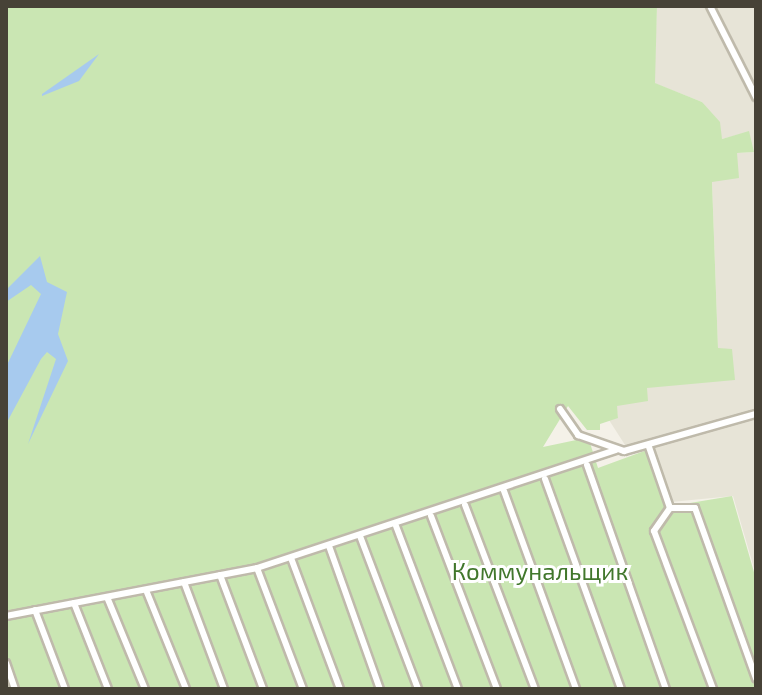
<!DOCTYPE html>
<html>
<head>
<meta charset="utf-8">
<style>
	body { margin:0 }
	#map { position:relative; width:762px; height:695px; overflow:hidden; background:#f4f1e8; font-family:"Exo 2",sans-serif }
	div>[style] { position:absolute }
	.residential>* { inset:0; background:#e7e4d7 }
	.green>* { inset:0; background:#cae6b3 }
	.water>* { inset:0; background:#a7caee }
	.roads { filter:drop-shadow(2px 0 #bfbaab) drop-shadow(-2px 0 #bfbaab) drop-shadow(0 2px #bfbaab) drop-shadow(0 -2px #bfbaab) }
	.minor>* { height:6px; margin:-3px; padding:0 3px; transform-origin:3px; border-radius:3px; background:#fff }
	span { translate:-50% -50%; white-space:nowrap; text-align:center; line-height:1.15; -webkit-text-stroke:6px #fff; paint-order:stroke }
	.park-label { font-size:24px; color:#41772c }
	.frame { position:absolute; inset:0; border:8px solid #474237; pointer-events:none }
</style>
</head>
<body>
<div id="map">
	<div class="residential">
		<i style="clip-path:polygon(657px 6px,756px 6px,756px 575px,733px 496px,671px 502px,651px 441px,625px 445px,609px 420px,618px 417px,616px 406px,646px 388px,732px 349px,718px 349px,712px 181px,737px 153px,753px 152px,748px 132px,722px 139px,702px 102px,654px 83px)"></i>
	</div>
	<div class="green">
		<i style="clip-path:polygon(6px 6px,657px 6px,655px 83px,702px 102px,720px 122px,722px 139px,749px 131px,754px 152px,737px 153px,739px 178px,712px 182px,718px 348px,732px 349px,735px 380px,647px 388px,648px 401px,617px 406px,618px 418px,600px 424px,600px 430px,587px 430px,568px 406px,543px 447px,581px 439px,590px 443px,598px 468px,647px 450px,666px 507px,732px 496px,756px 579px,756px 689px,6px 689px)"></i>
	</div>
	<div class="water">
		<i style="clip-path:polygon(99px 54px,79px 81px,42px 96px,42px 94px)"></i>
		<i style="clip-path:polygon(40px 256px,47px 282px,67px 292px,58px 334px,68px 361px,28px 444px,56px 359px,47px 352px,41px 359px,6px 424px,6px 367px,41px 294px,31px 285px,6px 302px,6px 290px)"></i>
	</div>
	<div class="roads">
		<div class="minor">
			<i style="left:710px;top:6px;width:102px;rotate:63.2deg"></i>
			<i style="left:560px;top:409px;width:32px;rotate:55deg"></i>
			<i style="left:578px;top:435px;width:49px;rotate:19.2deg"></i>
			<i style="left:624px;top:451px;width:137px;rotate:-15.7deg"></i>
			<i style="left:649px;top:447px;width:65px;rotate:71deg"></i>
			<i style="left:670px;top:508px;width:28px;rotate:125deg"></i>
			<i style="left:654px;top:531px;width:169px;rotate:69.5deg"></i>
			<i style="left:587px;top:465px;width:238px;rotate:70.6deg"></i>
			<i style="left:545px;top:479px;width:223px;rotate:70.1deg"></i>
			<i style="left:504px;top:491px;width:211px;rotate:70deg"></i>
			<i style="left:465px;top:505px;width:197px;rotate:69.2deg"></i>
			<i style="left:670px;top:508px;width:25px"></i>
			<i style="left:695px;top:508px;width:181px;rotate:70.3deg"></i>
			<i style="left:431px;top:516px;width:185px;rotate:69.1deg"></i>
			<i style="left:396px;top:526px;width:174px;rotate:69.2deg"></i>
			<i style="left:360px;top:536px;width:164px;rotate:69.2deg"></i>
			<i style="left:329px;top:546px;width:152px;rotate:70.4deg"></i>
			<i style="left:291px;top:558px;width:140px;rotate:69.5deg"></i>
			<i style="left:257px;top:568px;width:129px;rotate:69.2deg"></i>
			<i style="left:220px;top:575px;width:122px;rotate:69.3deg"></i>
			<i style="left:184px;top:582px;width:114px;rotate:69.5deg"></i>
			<i style="left:146px;top:590px;width:107px;rotate:68deg"></i>
			<i style="left:107px;top:597px;width:100px;rotate:67.6deg"></i>
			<i style="left:74px;top:603px;width:92px;rotate:68.4deg"></i>
			<i style="left:35px;top:610px;width:85px;rotate:69.2deg"></i>
			<i style="left:6px;top:616px;width:256px;rotate:-10.8deg"></i>
			<i style="left:257px;top:568px;width:378px;rotate:-18.2deg"></i>
			<i style="left:6px;top:663px;width:28px;rotate:71deg"></i>
		</div>
	</div>
	<div class="park-label">
		<span style="left:540px;top:571px">Коммунальщик</span>
	</div>
	<div class="frame"></div>
</div>
</body>
</html>
